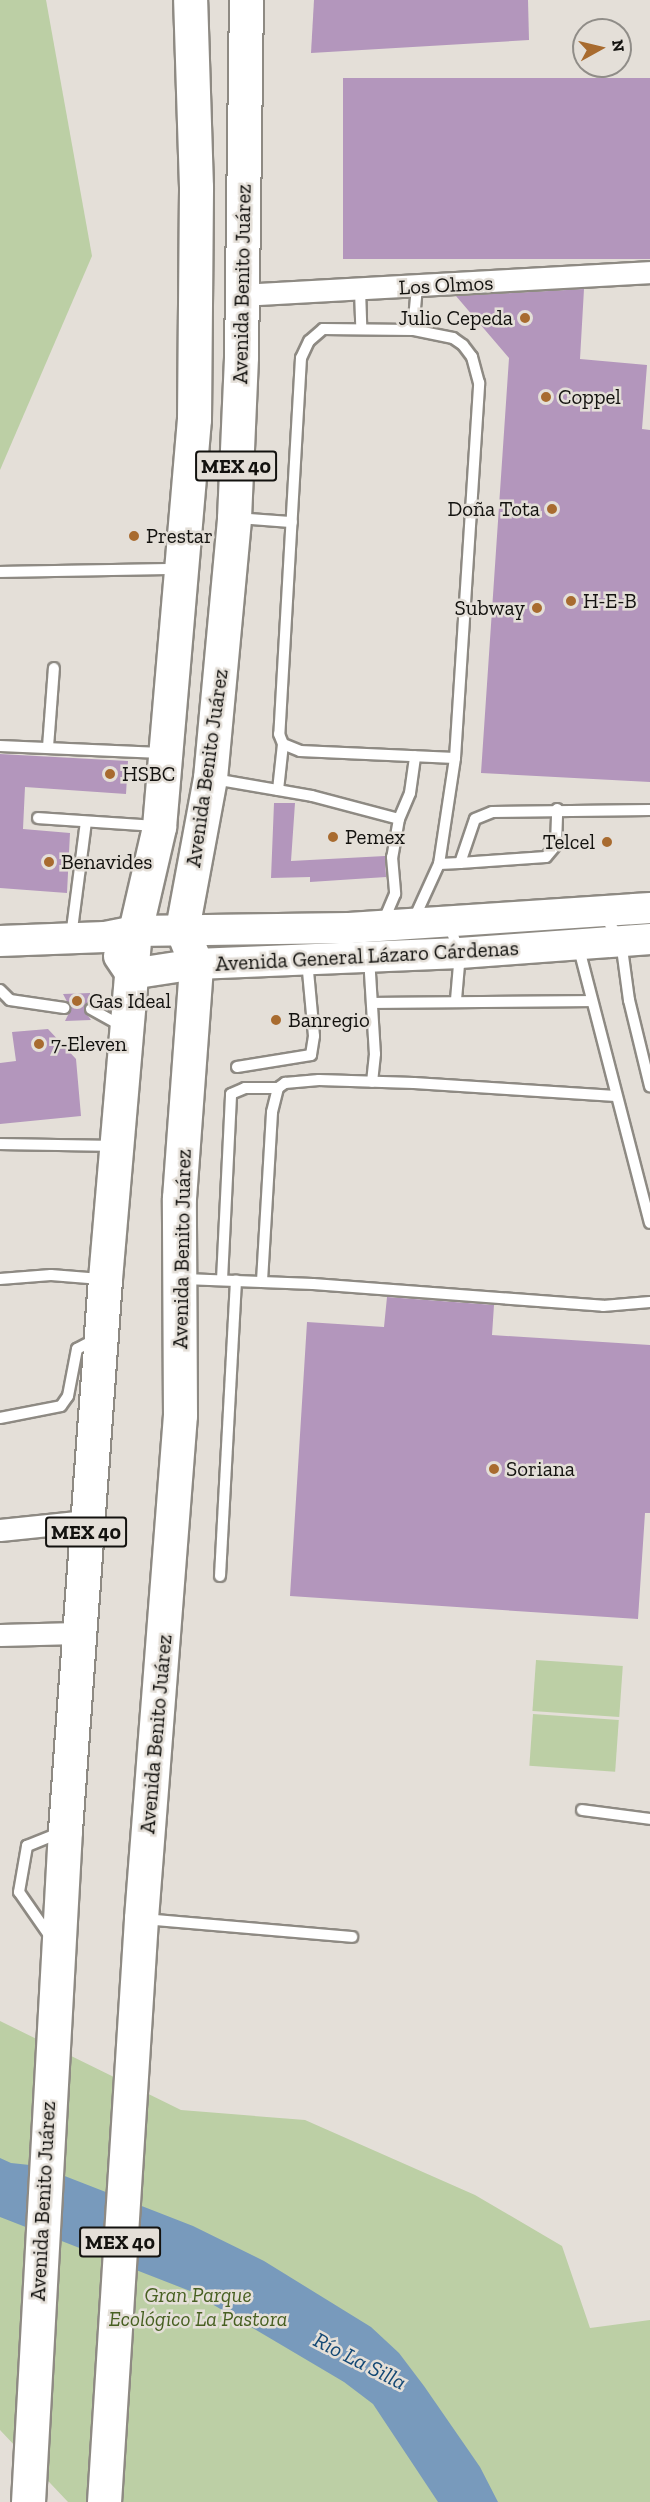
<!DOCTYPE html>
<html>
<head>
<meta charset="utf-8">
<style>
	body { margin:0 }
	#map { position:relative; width:650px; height:2502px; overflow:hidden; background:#e4dfd8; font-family:"Zilla Slab",serif }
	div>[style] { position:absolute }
	.green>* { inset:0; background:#bccfa5; transform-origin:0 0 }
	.water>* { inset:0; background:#789abc }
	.building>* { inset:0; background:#b396bc; transform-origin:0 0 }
	.roads { filter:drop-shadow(2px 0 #8e8a83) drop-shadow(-2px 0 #8e8a83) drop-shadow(0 2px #8e8a83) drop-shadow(0 -2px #8e8a83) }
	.lane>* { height:10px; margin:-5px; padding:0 5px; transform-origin:5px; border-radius:5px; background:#fff }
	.street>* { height:21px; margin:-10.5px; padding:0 10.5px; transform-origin:10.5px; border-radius:10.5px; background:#fff }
	.secondary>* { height:30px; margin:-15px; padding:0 15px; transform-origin:15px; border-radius:15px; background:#fff }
	.primary>* { height:33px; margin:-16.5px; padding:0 16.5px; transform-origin:16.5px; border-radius:16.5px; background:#fff }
	.dots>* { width:16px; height:16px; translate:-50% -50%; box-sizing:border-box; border:3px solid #e4dfd8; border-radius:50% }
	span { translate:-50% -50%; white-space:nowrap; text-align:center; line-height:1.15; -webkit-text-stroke:5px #e4dfd8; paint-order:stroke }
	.shield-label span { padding:2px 4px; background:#e4dfd8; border:2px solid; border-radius:4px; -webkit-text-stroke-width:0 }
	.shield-label { font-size:20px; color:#13120f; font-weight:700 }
	.street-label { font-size:21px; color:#13120f }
	.poi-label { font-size:21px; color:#13120f }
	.right { translate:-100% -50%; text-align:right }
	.left { translate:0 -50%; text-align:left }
	.park-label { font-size:21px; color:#486022; font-style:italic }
	.water-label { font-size:22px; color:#134874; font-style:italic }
	.north { position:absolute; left:572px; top:18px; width:60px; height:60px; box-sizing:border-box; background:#e4dfd8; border:2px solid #908d88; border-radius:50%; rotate:82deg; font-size:16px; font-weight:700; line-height:24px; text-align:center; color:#13120f }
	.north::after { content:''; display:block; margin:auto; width:21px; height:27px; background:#a86b2f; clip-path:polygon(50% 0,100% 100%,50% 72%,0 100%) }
</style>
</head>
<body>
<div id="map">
	<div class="green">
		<i style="clip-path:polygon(0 0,46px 0,92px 256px,0 470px)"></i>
		<i style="left:536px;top:1660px;width:87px;height:51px;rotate:4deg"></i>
		<i style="left:533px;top:1714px;width:86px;height:52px;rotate:4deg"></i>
		<i style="clip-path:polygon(0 2021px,181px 2110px,305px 2120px,475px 2195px,562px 2246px,590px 2328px,650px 2320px,650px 2502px,68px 2502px,0 2430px)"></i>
	</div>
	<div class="water">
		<i style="clip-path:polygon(0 2158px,11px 2163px,39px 2166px,193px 2226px,264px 2261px,371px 2327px,399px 2353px,424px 2386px,480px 2467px,498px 2502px,438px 2502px,373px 2404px,344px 2382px,190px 2291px,0 2217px)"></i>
	</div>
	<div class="building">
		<i style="clip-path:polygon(314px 0,528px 0,529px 40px,311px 53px)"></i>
		<i style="left:650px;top:78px;width:181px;height:307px;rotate:90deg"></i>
		<i style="clip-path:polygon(584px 289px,580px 359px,647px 365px,642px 429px,650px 430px,650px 782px,481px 773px,509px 358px,456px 296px)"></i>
		<i style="clip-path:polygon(0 754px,128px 761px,126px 794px,25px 787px,23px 829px,70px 833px,67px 893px,0 888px)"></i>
		<i style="clip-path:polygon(274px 803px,295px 803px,291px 861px,385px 856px,386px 877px,310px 882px,310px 877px,271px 878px)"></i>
		<i style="clip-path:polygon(90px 993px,90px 1002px,84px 1010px,91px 1020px,65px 1021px,71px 1009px,63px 994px)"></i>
		<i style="clip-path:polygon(48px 1029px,76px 1059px,81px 1116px,0 1124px,0 1063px,16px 1061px,12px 1032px)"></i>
		<i style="clip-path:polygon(387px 1297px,494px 1305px,492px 1335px,650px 1345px,650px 1513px,645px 1513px,638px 1619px,290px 1596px,307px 1322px,384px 1327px)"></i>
	</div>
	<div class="roads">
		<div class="lane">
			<i style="left:360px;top:290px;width:38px;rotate:88deg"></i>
			<i style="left:413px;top:330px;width:90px;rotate:-179.4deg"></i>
			<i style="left:323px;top:329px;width:18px;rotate:139deg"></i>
			<i style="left:309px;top:341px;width:19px;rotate:115deg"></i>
			<i style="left:301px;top:358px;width:377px;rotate:93.3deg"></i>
			<i style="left:279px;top:734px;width:11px;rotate:68deg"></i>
			<i style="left:283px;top:744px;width:18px;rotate:22deg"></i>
			<i style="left:300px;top:751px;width:155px;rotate:2.6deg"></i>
			<i style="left:237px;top:518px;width:55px;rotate:4.2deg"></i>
			<i style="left:0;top:572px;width:178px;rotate:-1deg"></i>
			<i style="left:0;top:746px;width:161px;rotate:2.5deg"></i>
			<i style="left:48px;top:747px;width:79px;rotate:-85.7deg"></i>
			<i style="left:214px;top:779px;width:99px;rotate:9.8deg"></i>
			<i style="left:312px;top:796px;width:90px;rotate:14.8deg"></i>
			<i style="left:399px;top:819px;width:39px;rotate:100deg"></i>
			<i style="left:392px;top:857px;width:37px;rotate:85deg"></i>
			<i style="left:395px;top:894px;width:30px;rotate:113deg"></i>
			<i style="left:278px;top:790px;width:46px;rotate:-83.8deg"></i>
			<i style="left:38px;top:818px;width:117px;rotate:3.9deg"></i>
			<i style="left:399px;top:819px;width:28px;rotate:-67deg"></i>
			<i style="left:410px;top:793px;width:37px;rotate:-82deg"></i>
			<i style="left:460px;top:863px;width:86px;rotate:-4deg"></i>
			<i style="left:546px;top:857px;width:16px;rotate:-50deg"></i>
			<i style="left:556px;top:845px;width:36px;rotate:-88deg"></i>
			<i style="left:439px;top:864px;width:21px;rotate:-3deg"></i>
			<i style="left:460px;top:863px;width:46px;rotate:-71.2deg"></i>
			<i style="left:475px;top:819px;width:18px;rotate:-22deg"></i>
			<i style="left:492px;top:812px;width:158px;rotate:-0.7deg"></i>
			<i style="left:603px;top:914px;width:32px;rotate:56deg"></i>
			<i style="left:621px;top:941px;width:60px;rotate:82.3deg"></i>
			<i style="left:629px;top:1000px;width:89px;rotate:76.3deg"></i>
			<i style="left:413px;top:921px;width:63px;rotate:-65.5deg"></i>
			<i style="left:439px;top:864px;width:107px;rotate:-81.4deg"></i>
			<i style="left:455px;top:758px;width:376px;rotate:-86.3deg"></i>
			<i style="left:479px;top:383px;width:27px;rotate:-105deg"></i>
			<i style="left:472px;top:357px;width:15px;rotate:-127deg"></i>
			<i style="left:463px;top:345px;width:12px;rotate:-145deg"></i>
			<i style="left:453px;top:338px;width:41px;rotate:-168.7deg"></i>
			<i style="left:413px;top:330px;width:43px;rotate:-84.7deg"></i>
			<i style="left:449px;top:925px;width:30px;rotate:69deg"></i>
			<i style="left:460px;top:953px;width:47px;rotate:94.9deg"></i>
			<i style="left:71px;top:937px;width:116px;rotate:-82.6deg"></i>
			<i style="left:578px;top:945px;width:287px;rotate:75.5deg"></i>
			<i style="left:369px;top:957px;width:97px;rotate:86.5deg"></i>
			<i style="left:375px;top:1054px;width:28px;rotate:96deg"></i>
			<i style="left:0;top:990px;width:14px;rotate:45deg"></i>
			<i style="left:10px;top:1000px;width:55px;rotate:8.4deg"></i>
			<i style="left:373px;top:1003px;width:219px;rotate:-0.5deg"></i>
			<i style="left:91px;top:1009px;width:37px;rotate:29deg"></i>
			<i style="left:237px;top:1067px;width:75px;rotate:-9.2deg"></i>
			<i style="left:311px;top:1055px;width:19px;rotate:-81deg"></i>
			<i style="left:314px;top:1036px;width:76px;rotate:-95.3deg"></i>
			<i style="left:0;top:1144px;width:113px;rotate:1deg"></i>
			<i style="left:0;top:1279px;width:51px;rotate:-4.5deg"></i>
			<i style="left:51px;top:1275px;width:50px;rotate:4.6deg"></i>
			<i style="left:184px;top:1279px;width:129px;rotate:2.2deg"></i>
			<i style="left:313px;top:1284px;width:291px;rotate:4.3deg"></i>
			<i style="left:603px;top:1306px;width:47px;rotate:-4.9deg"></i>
			<i style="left:222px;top:1280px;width:186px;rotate:-87.2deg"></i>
			<i style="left:231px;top:1094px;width:15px;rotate:-23deg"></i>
			<i style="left:245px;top:1088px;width:33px"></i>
			<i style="left:262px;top:1281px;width:169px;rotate:-86.6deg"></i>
			<i style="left:272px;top:1112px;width:25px;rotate:-76deg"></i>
			<i style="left:278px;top:1088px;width:9px;rotate:-36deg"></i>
			<i style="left:285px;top:1083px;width:34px;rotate:-5deg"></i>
			<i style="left:319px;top:1080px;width:95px;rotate:1.8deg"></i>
			<i style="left:414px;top:1083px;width:202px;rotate:3.7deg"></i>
			<i style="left:0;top:1418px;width:62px;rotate:-11.1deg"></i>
			<i style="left:61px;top:1406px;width:12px;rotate:-55deg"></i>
			<i style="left:68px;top:1396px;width:48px;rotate:-79.2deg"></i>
			<i style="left:77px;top:1349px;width:15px;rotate:-28deg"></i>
			<i style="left:90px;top:1342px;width:7px;rotate:45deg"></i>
			<i style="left:220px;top:1576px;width:296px;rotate:-86.9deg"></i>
			<i style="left:582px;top:1810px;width:69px;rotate:7.5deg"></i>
			<i style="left:143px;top:1919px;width:210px;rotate:4.9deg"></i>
			<i style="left:51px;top:1938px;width:56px;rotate:-124.8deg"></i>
			<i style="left:19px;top:1892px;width:47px;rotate:-80.1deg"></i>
			<i style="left:27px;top:1846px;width:35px;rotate:-22deg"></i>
		</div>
		<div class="street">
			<i style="left:242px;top:295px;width:409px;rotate:-3.2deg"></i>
			<i style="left:0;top:1530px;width:87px;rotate:-5.9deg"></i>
			<i style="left:0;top:1635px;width:77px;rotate:-1.5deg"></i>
		</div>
		<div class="secondary">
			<i style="left:0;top:941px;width:105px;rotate:-2.2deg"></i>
			<i style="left:105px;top:937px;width:31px;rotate:-11deg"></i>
			<i style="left:135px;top:931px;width:214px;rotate:-0.8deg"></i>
			<i style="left:349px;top:928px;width:302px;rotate:-3.8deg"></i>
			<i style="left:119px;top:956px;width:22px;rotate:56deg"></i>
			<i style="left:131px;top:974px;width:66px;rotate:-8.7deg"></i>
			<i style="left:196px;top:964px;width:264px;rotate:-2.4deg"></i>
			<i style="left:460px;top:953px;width:191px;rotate:-4.2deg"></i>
		</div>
		<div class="primary">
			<i style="left:28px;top:2502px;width:673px;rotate:-86.85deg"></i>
			<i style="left:65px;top:1830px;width:552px;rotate:-85.85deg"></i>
			<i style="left:105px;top:1279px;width:349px;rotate:-85.1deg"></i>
			<i style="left:135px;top:931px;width:107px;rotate:-77deg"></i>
			<i style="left:159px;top:827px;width:409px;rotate:-85.1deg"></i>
			<i style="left:194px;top:419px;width:232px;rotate:-89.5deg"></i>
			<i style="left:196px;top:187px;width:187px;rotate:-91.8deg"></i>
			<i style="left:104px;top:2502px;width:585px;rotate:-86.37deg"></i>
			<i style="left:141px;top:1918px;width:505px;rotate:-85.57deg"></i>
			<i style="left:180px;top:1415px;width:217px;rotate:-90.3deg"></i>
			<i style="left:179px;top:1198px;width:235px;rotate:-85.8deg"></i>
			<i style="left:196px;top:964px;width:38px;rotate:-112deg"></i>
			<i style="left:182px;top:929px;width:154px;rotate:-79.5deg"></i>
			<i style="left:210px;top:778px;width:261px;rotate:-84.7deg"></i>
			<i style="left:234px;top:518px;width:162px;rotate:-87.5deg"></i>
			<i style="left:241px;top:356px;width:356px;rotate:-89.2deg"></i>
		</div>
	</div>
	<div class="dots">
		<i style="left:525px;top:318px;background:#a86b2f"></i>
		<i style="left:546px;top:397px;background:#a86b2f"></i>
		<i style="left:552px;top:509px;background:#a86b2f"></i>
		<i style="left:134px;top:536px;background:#a86b2f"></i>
		<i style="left:571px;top:601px;background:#a86b2f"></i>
		<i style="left:537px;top:608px;background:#a86b2f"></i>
		<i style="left:110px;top:774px;background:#a86b2f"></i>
		<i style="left:333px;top:837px;background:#a86b2f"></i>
		<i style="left:607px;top:842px;background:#a86b2f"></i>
		<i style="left:49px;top:862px;background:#a86b2f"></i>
		<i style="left:77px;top:1001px;background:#a86b2f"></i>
		<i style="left:276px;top:1020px;background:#a86b2f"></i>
		<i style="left:39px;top:1044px;background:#a86b2f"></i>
		<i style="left:494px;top:1469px;background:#a86b2f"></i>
	</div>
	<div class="shield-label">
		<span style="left:236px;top:466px">MEX 40</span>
		<span style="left:86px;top:1532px">MEX 40</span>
		<span style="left:120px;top:2242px">MEX 40</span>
	</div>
	<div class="street-label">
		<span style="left:242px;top:284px;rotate:-89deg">Avenida Benito Juárez</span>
		<span style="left:446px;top:285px;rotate:-3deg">Los Olmos</span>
		<span style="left:207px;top:768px;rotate:-82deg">Avenida Benito Juárez</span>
		<span style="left:367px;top:956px;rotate:-3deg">Avenida General Lázaro Cárdenas</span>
		<span style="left:182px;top:1249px;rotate:-89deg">Avenida Benito Juárez</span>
		<span style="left:156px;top:1734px;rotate:-85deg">Avenida Benito Juárez</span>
		<span style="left:43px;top:2201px;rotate:-87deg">Avenida Benito Juárez</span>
	</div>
	<div class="poi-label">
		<span class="right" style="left:513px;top:318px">Julio Cepeda</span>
		<span class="left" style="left:558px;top:397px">Coppel</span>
		<span class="right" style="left:540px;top:509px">Doña Tota</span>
		<span class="left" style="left:146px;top:536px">Prestar</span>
		<span class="left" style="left:583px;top:601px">H-E-B</span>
		<span class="right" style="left:525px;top:608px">Subway</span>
		<span class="left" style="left:122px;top:774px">HSBC</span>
		<span class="left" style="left:345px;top:837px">Pemex</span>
		<span class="right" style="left:595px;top:842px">Telcel</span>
		<span class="left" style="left:61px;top:862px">Benavides</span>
		<span class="left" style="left:89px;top:1001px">Gas Ideal</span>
		<span class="left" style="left:288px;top:1020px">Banregio</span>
		<span class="left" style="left:51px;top:1044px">7-Eleven</span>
		<span class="left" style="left:506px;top:1469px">Soriana</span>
	</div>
	<div class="park-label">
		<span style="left:198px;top:2307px">Gran Parque<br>Ecológico La Pastora</span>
	</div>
	<div class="water-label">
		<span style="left:360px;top:2361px;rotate:27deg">Río La Silla</span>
	</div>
	<div class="north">N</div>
</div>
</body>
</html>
